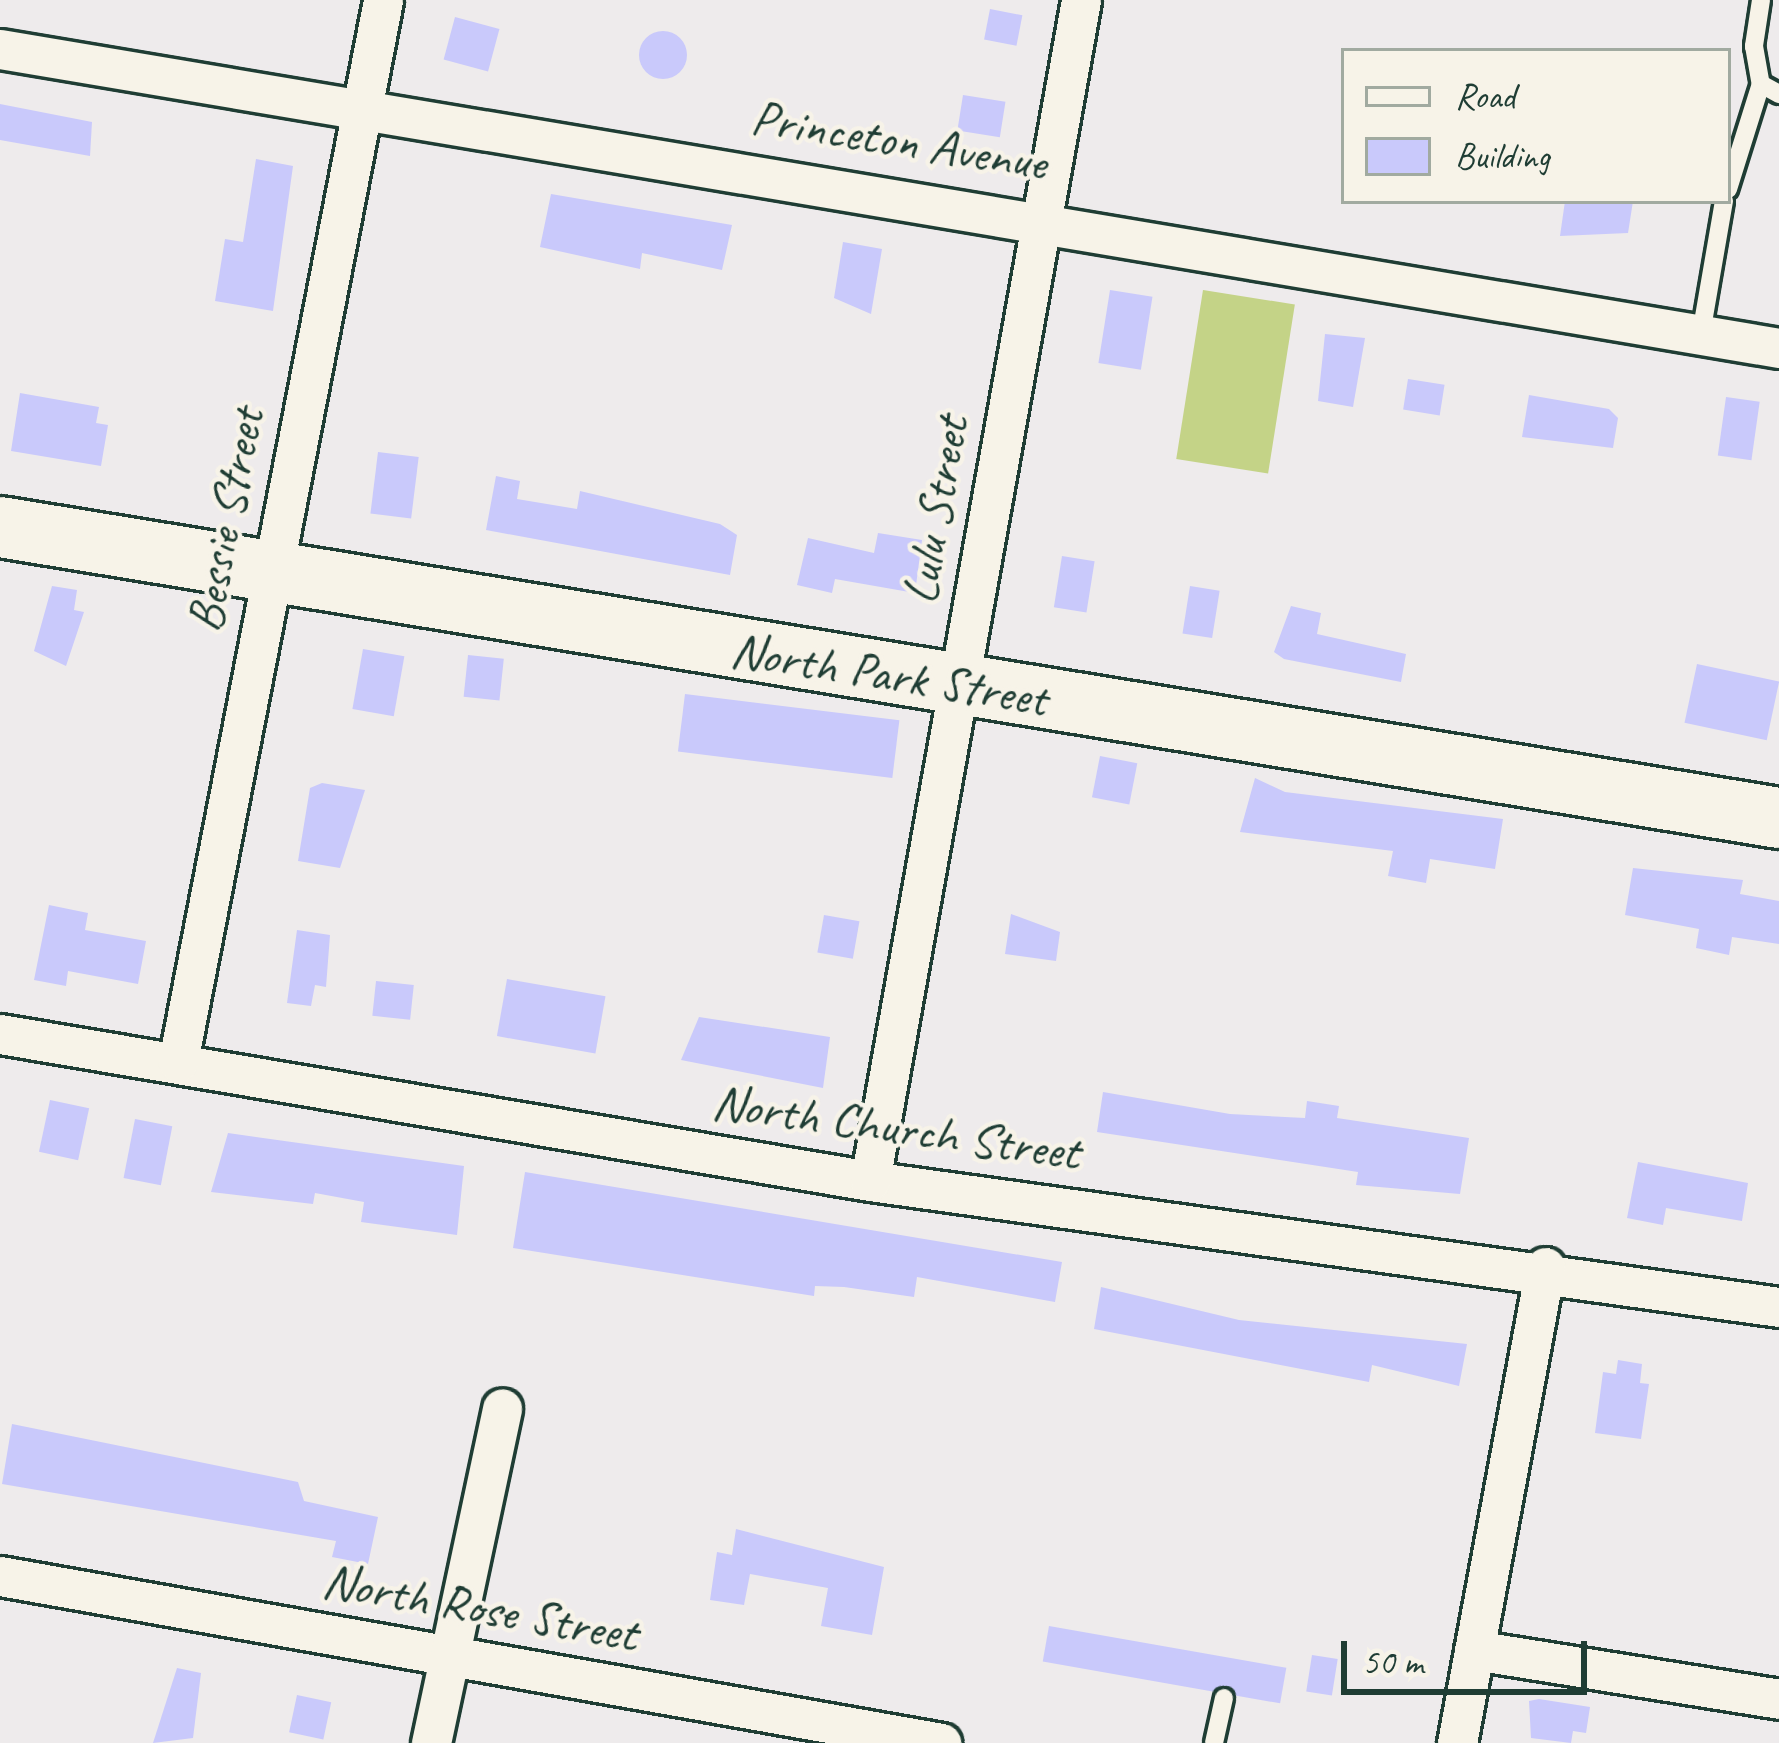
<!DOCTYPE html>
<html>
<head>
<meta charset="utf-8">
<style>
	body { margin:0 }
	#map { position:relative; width:1779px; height:1743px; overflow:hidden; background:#eeebec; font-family:Caveat,sans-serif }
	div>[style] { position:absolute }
	.green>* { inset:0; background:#c4d387; transform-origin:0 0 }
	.building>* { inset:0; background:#c9c9fb; transform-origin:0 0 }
	.round { border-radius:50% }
	.roads { filter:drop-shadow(3px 0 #1f3d34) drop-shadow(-3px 0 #1f3d34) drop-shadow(0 3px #1f3d34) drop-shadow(0 -3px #1f3d34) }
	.lane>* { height:18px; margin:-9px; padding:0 9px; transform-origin:9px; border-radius:9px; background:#f7f3e8 }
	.street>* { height:39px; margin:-19.5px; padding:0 19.5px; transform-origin:19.5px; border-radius:19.5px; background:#f7f3e8 }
	.primary>* { height:60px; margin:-30px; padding:0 30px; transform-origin:30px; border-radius:30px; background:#f7f3e8 }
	span { translate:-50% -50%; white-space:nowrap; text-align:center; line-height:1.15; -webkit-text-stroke:9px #f7f3e8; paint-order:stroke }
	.street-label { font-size:51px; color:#1f3d34 }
	.legend { position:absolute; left:1341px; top:48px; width:390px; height:156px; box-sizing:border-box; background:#f7f3e8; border:3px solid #a1aaa0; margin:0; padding:15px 21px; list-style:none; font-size:36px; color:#1f3d34 }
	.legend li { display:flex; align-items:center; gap:24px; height:60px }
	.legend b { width:60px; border:3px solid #a1aaa0 }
	.scale { position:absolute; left:1341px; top:1641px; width:246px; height:54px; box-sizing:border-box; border:6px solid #1f3d34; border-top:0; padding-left:15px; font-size:36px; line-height:42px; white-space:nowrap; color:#1f3d34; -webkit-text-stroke:9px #f7f3e8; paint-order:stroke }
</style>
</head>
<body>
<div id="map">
	<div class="green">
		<i style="left:1203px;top:290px;width:93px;height:171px;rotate:9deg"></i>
	</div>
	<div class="building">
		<i style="left:990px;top:9px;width:33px;height:31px;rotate:11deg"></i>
		<i style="left:455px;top:17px;width:46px;height:44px;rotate:15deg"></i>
		<i class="round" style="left:639px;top:31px;width:48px;height:48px"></i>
		<i style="left:963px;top:95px;width:43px;height:36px;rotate:9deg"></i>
		<i style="clip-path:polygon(0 104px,92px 122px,90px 156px,0 140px)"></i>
		<i style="clip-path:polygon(256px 159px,293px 166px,273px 311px,215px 301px,225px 239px,243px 242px)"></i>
		<i style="clip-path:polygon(551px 194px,732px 225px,722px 270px,642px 253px,640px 269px,540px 247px)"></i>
		<i style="clip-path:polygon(1565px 201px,1633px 201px,1628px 233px,1560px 236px)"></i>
		<i style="clip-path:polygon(843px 242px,882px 249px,871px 314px,834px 298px)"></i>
		<i style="left:1110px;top:290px;width:43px;height:74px;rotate:9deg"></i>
		<i style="clip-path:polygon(1325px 334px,1365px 338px,1353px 407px,1318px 401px)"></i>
		<i style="left:1408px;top:379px;width:37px;height:31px;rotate:9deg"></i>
		<i style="clip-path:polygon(20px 393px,99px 407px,96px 423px,108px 425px,101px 466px,11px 451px)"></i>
		<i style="clip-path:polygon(1529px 395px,1609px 409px,1618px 418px,1613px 448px,1522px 437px)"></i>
		<i style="left:1726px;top:397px;width:34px;height:59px;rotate:8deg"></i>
		<i style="left:378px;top:452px;width:41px;height:62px;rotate:7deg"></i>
		<i style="clip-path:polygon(496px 476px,520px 481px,517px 499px,577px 509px,580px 491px,720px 524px,737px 535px,730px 575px,486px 530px)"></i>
		<i style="clip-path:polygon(878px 533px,922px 540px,915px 593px,835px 579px,832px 593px,797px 585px,808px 538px,874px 553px)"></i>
		<i style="left:1062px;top:556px;width:33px;height:52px;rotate:9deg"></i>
		<i style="clip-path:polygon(52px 586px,77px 590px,74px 610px,84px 612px,66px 666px,34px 651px)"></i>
		<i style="left:1190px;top:586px;width:30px;height:48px;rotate:9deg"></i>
		<i style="clip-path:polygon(1291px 606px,1321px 613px,1317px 634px,1406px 654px,1401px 682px,1284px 659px,1274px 652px)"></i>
		<i style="left:363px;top:649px;width:42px;height:61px;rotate:10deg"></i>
		<i style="left:468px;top:655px;width:36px;height:42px;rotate:6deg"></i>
		<i style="left:1697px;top:664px;width:84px;height:60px;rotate:12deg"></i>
		<i style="left:685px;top:694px;width:216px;height:58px;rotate:7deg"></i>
		<i style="left:1100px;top:756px;width:38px;height:42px;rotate:11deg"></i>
		<i style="clip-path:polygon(1255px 778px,1285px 792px,1503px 819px,1495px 869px,1430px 859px,1426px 883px,1388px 876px,1393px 851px,1240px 832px)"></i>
		<i style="clip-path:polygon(322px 783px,365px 790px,340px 868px,298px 861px,310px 788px)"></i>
		<i style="clip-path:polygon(1633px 868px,1743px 880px,1740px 894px,1779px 901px,1779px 944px,1732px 937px,1729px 955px,1696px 948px,1699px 929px,1625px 915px)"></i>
		<i style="clip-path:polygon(49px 905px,88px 913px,85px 930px,146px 941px,138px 984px,68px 971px,66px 986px,34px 980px)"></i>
		<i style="clip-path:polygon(1011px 914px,1060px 932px,1056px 961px,1005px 954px)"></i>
		<i style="left:824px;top:915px;width:36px;height:38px;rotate:10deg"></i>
		<i style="clip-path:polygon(297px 930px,330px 935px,326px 987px,315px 985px,311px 1006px,287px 1003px)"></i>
		<i style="left:507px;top:979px;width:100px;height:58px;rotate:10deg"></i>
		<i style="left:376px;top:981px;width:38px;height:35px;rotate:6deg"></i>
		<i style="clip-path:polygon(699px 1017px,830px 1037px,823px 1088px,681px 1060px)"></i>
		<i style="clip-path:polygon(1103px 1092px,1230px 1114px,1305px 1118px,1307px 1101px,1339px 1106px,1337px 1118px,1469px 1138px,1460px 1194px,1356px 1185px,1358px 1172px,1097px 1132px)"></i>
		<i style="left:50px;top:1100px;width:40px;height:53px;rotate:12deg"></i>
		<i style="left:135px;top:1119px;width:38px;height:60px;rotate:11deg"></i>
		<i style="clip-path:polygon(228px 1133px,464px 1166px,457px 1235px,361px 1222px,364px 1202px,315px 1193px,313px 1204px,211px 1192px)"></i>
		<i style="clip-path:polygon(1638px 1162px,1748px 1183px,1742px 1221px,1666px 1208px,1663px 1225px,1627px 1218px)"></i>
		<i style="clip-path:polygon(525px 1172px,1062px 1262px,1055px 1302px,917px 1277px,914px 1297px,844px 1287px,815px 1286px,814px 1296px,513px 1248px)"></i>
		<i style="clip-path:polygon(1101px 1287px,1239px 1320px,1467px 1344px,1459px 1386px,1372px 1365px,1369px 1382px,1094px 1329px)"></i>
		<i style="clip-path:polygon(1618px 1360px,1642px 1364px,1640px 1383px,1649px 1384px,1641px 1439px,1595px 1433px,1603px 1372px,1616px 1374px)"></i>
		<i style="clip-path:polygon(12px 1424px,298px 1482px,304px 1501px,378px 1517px,368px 1564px,332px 1557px,336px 1541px,2px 1484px)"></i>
		<i style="clip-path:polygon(736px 1529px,884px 1567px,872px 1635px,821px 1626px,828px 1588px,750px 1574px,744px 1605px,710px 1600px,717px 1552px,732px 1555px)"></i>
		<i style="left:1049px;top:1626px;width:241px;height:36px;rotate:10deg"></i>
		<i style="left:1312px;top:1655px;width:26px;height:37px;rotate:9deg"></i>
		<i style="clip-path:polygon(177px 1668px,201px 1673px,193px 1738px,153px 1743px)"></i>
		<i style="left:297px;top:1695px;width:35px;height:38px;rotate:12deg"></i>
		<i style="clip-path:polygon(1539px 1699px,1590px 1707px,1586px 1733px,1573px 1731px,1571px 1743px,1531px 1738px,1529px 1701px)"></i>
	</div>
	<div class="roads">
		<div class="lane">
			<i style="left:1761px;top:0;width:47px;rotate:98.7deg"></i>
			<i style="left:1754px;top:46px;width:39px;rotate:80deg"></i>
			<i style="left:1761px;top:84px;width:21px;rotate:29deg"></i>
			<i style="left:1728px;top:189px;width:110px;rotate:-72.6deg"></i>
			<i style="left:1701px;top:334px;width:135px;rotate:-80.2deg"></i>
			<i style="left:1214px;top:1743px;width:46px;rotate:-77.5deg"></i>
		</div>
		<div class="street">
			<i style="left:0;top:49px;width:1804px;rotate:9.54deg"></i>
			<i style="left:0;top:1034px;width:882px;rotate:9.59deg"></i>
			<i style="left:870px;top:1181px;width:918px;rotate:7.89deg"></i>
			<i style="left:178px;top:1062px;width:1082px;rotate:-79.07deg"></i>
			<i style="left:870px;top:1181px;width:1200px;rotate:-79.87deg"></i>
			<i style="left:0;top:1576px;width:956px;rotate:10.06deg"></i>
			<i style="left:1474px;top:1650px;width:309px;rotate:9.1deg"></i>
			<i style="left:431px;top:1743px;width:342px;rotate:-78deg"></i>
			<i style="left:1457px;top:1743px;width:484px;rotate:-79.5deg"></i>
		</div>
		<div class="primary">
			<i style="left:0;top:527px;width:1803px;rotate:9.29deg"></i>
		</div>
	</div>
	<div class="street-label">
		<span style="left:899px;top:140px;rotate:9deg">Princeton Avenue</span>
		<span style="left:935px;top:510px;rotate:-80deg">Lulu Street</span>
		<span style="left:225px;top:520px;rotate:-79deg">Bessie Street</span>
		<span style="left:889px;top:674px;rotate:9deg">North Park Street</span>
		<span style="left:896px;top:1127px;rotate:8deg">North Church Street</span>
		<span style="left:480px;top:1607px;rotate:10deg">North Rose Street</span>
	</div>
	<ul class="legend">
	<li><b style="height:15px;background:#f7f3e8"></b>Road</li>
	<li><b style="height:33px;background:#c9c9fb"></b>Building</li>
	</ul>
	<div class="scale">50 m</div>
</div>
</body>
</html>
